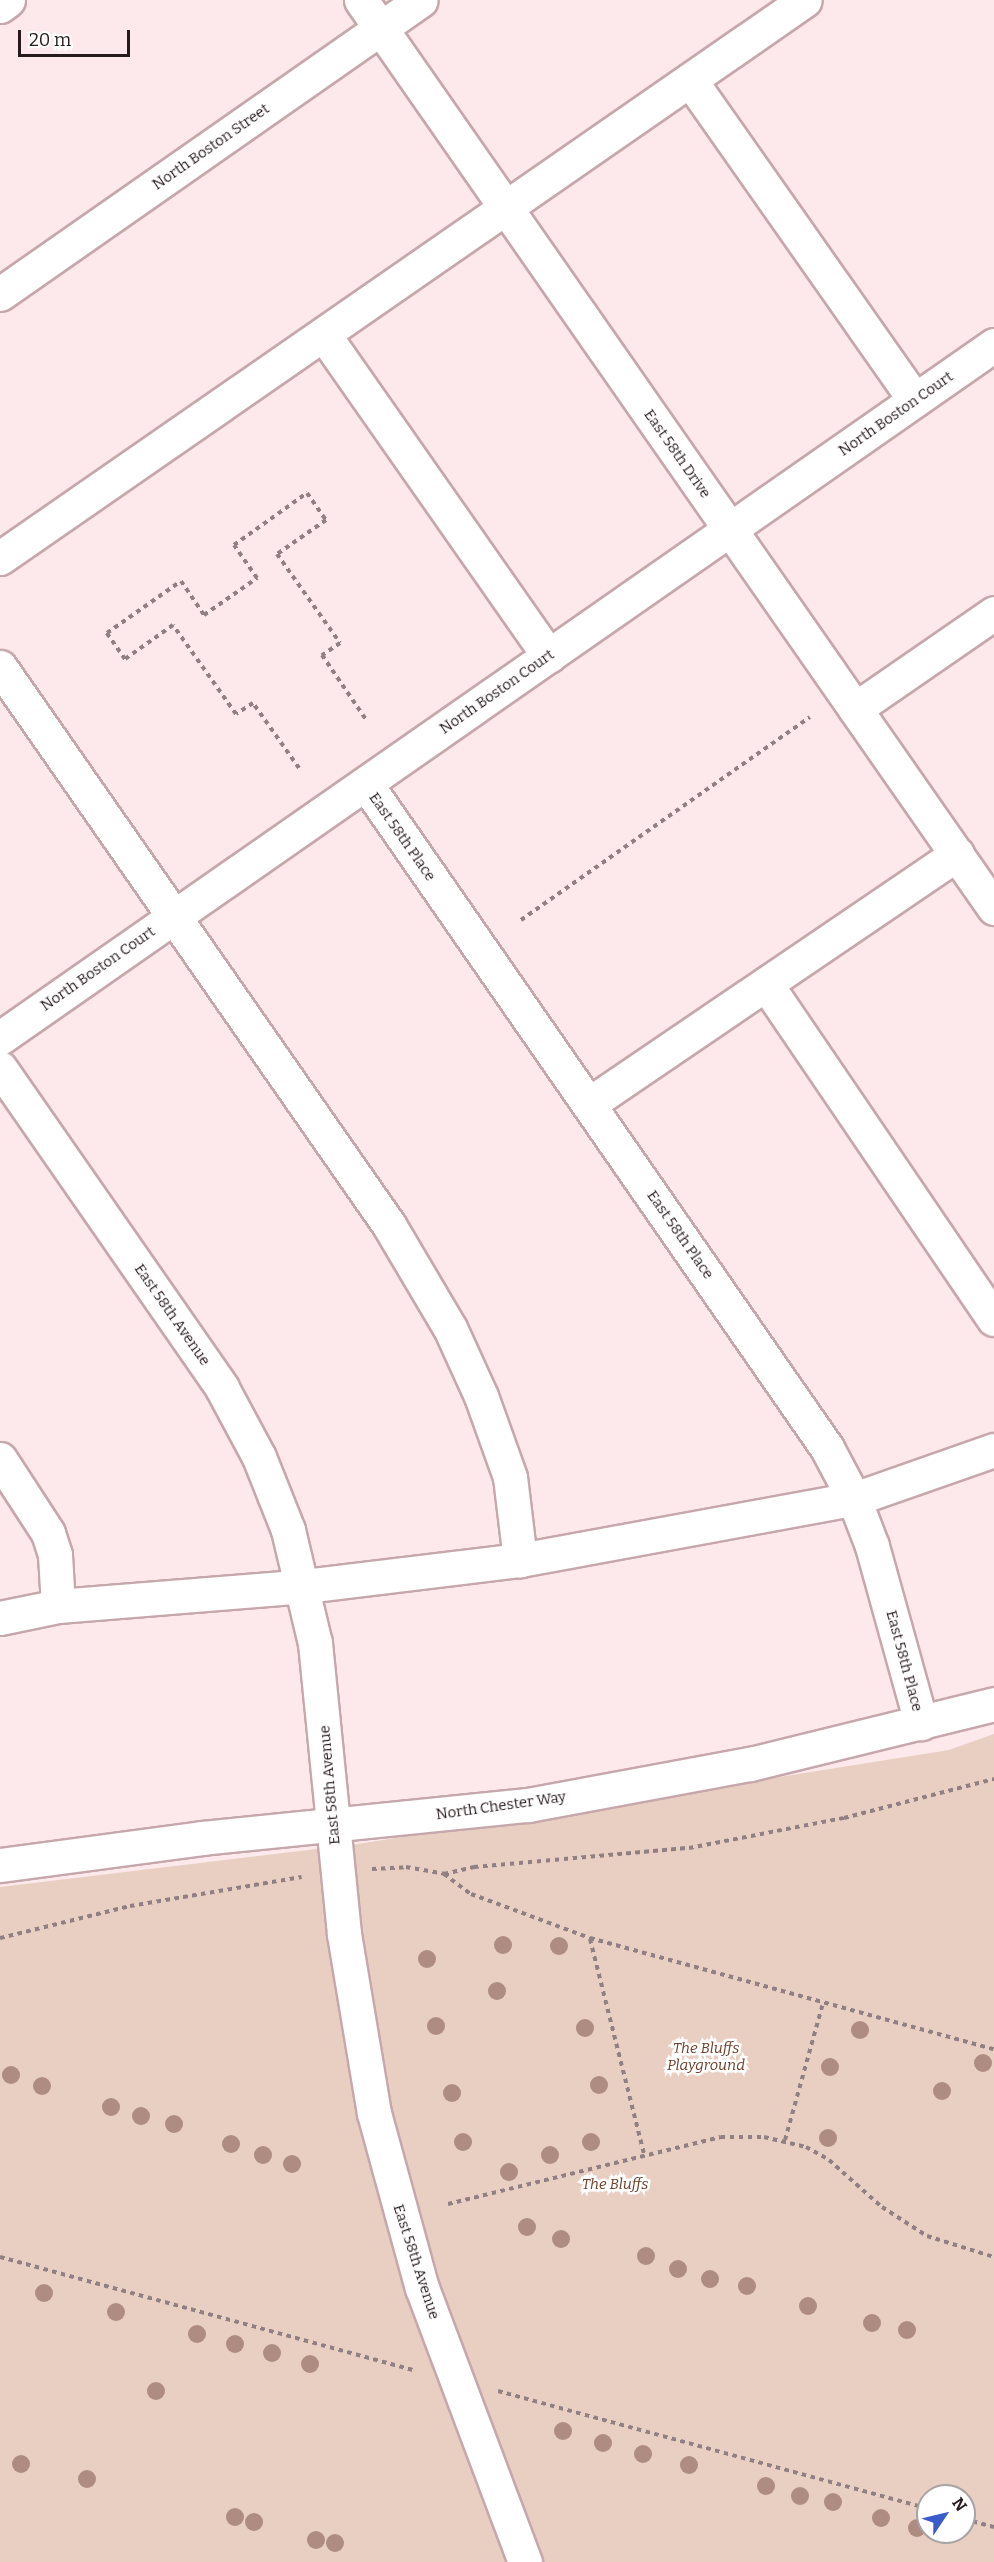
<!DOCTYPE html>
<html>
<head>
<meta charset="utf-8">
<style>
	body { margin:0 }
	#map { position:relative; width:994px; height:2562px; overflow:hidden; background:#fde9ec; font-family:Bitter,serif }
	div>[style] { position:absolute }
	.green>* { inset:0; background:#e9cfc2 }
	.path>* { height:4px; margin-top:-2px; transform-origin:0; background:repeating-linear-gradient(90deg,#908083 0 4.5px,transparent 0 9px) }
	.roads { filter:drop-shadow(2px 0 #c6a7ac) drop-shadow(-2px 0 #c6a7ac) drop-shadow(0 2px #c6a7ac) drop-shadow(0 -2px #c6a7ac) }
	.minor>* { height:33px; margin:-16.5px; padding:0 16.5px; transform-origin:16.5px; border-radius:16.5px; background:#fff }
	.trees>* { width:18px; height:18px; margin:-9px; border-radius:50%; background:#ae8c81 }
	span { translate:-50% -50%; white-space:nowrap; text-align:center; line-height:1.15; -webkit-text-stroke:5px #fff; paint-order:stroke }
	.street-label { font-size:15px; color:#261a1c }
	.park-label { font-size:15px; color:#6e3f29; font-style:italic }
	.north { position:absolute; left:916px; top:2484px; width:60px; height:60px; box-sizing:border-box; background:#fff; border:2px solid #a8a3a4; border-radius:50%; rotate:55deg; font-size:16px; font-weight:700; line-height:24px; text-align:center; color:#261a1c }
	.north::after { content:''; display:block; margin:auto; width:21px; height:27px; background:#395bcc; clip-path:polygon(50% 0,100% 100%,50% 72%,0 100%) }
	.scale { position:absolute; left:18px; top:30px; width:112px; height:27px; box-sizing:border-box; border:3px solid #261a1c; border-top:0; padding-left:8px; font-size:18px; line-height:21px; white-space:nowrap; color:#261a1c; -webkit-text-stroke:4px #fff; paint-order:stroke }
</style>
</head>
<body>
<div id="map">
	<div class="green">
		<i style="clip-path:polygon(evenodd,994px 1734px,994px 2562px,0 2562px,0 1887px,358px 1844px,949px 1750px,994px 1734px,928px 2496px,964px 2496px,964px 2532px,928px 2532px,928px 2496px)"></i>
	</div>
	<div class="path">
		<i style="left:299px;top:768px;width:80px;rotate:-125.3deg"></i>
		<i style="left:253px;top:703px;width:20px;rotate:147deg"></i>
		<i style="left:236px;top:714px;width:109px;rotate:-125.3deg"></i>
		<i style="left:173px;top:625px;width:59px;rotate:144.7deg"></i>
		<i style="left:125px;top:659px;width:32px;rotate:-125deg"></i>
		<i style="left:107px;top:633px;width:90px;rotate:-35.1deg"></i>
		<i style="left:181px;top:581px;width:41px;rotate:55.9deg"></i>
		<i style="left:204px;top:615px;width:65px;rotate:-34.9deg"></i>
		<i style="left:257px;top:578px;width:40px;rotate:-124.9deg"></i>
		<i style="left:234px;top:545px;width:90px;rotate:-35.5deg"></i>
		<i style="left:307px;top:493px;width:33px;rotate:55deg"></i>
		<i style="left:326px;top:520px;width:60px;rotate:145.2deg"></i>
		<i style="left:277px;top:554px;width:109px;rotate:54.7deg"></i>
		<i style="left:340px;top:643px;width:22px;rotate:146deg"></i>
		<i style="left:322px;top:655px;width:80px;rotate:55.7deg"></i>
		<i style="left:521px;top:920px;width:353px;rotate:-35.1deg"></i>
		<i style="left:372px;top:1869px;width:34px;rotate:-3deg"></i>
		<i style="left:406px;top:1867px;width:39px;rotate:10deg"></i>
		<i style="left:444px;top:1874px;width:31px;rotate:-13deg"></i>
		<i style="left:474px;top:1867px;width:216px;rotate:-5.1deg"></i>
		<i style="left:689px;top:1848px;width:158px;rotate:-11deg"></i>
		<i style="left:844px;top:1818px;width:155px;rotate:-14.6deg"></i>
		<i style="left:444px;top:1874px;width:34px;rotate:37deg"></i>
		<i style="left:471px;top:1894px;width:127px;rotate:20.3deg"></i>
		<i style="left:590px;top:1938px;width:419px;rotate:15.4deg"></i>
		<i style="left:0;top:1938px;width:134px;rotate:-13.8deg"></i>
		<i style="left:130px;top:1906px;width:174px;rotate:-9.6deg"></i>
		<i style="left:590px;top:1939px;width:222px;rotate:75.9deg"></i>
		<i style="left:785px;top:2140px;width:142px;rotate:-74.5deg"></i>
		<i style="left:448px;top:2204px;width:281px;rotate:-13.8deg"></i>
		<i style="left:721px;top:2137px;width:43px"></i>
		<i style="left:764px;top:2137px;width:43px;rotate:13.4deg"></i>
		<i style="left:806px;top:2147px;width:26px;rotate:29deg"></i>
		<i style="left:829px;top:2160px;width:71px;rotate:41.6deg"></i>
		<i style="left:882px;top:2207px;width:54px;rotate:32.8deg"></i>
		<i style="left:927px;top:2236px;width:70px;rotate:17.4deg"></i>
		<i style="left:0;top:2257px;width:431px;rotate:15.3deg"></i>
		<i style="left:498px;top:2391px;width:446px;rotate:15.3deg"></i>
		<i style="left:964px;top:2519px;width:31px;rotate:15deg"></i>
	</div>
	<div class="roads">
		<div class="minor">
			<i style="left:361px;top:0;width:1107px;rotate:55.12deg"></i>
			<i style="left:0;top:6px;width:10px;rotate:-37deg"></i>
			<i style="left:690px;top:80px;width:391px;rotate:54.9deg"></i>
			<i style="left:0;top:294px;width:513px;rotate:-34.93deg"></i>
			<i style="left:324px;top:335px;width:392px;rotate:55deg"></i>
			<i style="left:0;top:558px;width:979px;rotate:-34.73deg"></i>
			<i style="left:0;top:667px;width:680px;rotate:55.12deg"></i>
			<i style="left:389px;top:1225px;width:120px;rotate:59.4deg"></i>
			<i style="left:450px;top:1328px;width:75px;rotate:65.5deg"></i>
			<i style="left:481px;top:1396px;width:86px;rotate:70.3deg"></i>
			<i style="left:510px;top:1477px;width:84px;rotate:83.1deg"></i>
			<i style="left:855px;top:709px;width:169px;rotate:-34.6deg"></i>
			<i style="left:366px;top:784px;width:808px;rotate:55.23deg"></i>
			<i style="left:827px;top:1448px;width:58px;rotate:62.1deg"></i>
			<i style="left:854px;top:1499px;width:50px;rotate:69deg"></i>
			<i style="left:872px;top:1546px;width:184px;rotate:74.5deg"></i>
			<i style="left:766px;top:984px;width:405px;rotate:55.8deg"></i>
			<i style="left:0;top:1038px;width:1212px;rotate:-34.88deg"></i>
			<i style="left:0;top:1068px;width:389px;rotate:55.2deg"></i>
			<i style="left:222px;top:1388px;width:78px;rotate:61.8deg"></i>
			<i style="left:259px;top:1457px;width:79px;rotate:68.3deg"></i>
			<i style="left:288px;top:1530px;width:116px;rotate:76.6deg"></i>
			<i style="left:315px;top:1643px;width:292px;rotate:84.3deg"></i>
			<i style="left:344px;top:1934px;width:181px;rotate:80.5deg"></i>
			<i style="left:374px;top:2113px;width:181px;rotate:74.7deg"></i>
			<i style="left:422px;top:2288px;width:293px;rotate:69.4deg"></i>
			<i style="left:589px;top:1104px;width:445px;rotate:-34.2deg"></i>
			<i style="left:0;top:1459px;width:88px;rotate:57deg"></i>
			<i style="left:48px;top:1533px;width:23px;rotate:72deg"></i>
			<i style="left:55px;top:1555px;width:51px;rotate:86.6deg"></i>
			<i style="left:0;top:1618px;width:59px;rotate:-11.7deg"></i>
			<i style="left:58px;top:1606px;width:248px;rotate:-4.6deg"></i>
			<i style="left:305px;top:1586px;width:217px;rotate:-6.9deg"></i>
			<i style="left:520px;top:1560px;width:340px;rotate:-10.4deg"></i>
			<i style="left:854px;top:1499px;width:148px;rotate:-19.3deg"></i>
			<i style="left:0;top:1865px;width:204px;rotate:-7.6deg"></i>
			<i style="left:202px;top:1838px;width:328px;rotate:-5.8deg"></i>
			<i style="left:528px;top:1805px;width:226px;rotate:-10.5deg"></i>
			<i style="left:750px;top:1764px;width:251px;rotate:-13.8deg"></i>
		</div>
	</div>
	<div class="trees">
		<i style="left:503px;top:1945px"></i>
		<i style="left:559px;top:1946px"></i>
		<i style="left:427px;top:1959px"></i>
		<i style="left:497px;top:1991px"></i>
		<i style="left:436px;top:2026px"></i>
		<i style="left:585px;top:2028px"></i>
		<i style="left:860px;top:2030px"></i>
		<i style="left:983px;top:2063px"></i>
		<i style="left:830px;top:2067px"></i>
		<i style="left:11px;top:2075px"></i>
		<i style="left:599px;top:2085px"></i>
		<i style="left:42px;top:2086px"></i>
		<i style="left:942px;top:2091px"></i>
		<i style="left:452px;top:2093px"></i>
		<i style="left:111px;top:2107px"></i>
		<i style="left:141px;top:2116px"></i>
		<i style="left:174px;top:2124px"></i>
		<i style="left:828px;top:2138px"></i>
		<i style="left:463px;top:2142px"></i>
		<i style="left:591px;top:2142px"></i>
		<i style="left:231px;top:2144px"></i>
		<i style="left:263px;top:2155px"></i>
		<i style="left:550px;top:2155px"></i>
		<i style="left:292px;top:2164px"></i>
		<i style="left:509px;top:2172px"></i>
		<i style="left:527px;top:2227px"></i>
		<i style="left:561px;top:2239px"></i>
		<i style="left:646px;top:2256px"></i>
		<i style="left:678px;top:2269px"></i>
		<i style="left:710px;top:2279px"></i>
		<i style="left:747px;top:2286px"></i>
		<i style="left:44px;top:2293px"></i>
		<i style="left:808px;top:2306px"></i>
		<i style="left:116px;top:2312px"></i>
		<i style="left:872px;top:2323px"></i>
		<i style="left:907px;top:2330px"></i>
		<i style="left:197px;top:2334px"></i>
		<i style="left:235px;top:2344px"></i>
		<i style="left:272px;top:2353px"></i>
		<i style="left:310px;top:2364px"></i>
		<i style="left:156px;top:2391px"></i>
		<i style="left:563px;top:2431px"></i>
		<i style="left:603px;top:2443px"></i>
		<i style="left:643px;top:2454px"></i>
		<i style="left:21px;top:2464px"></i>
		<i style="left:689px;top:2465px"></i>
		<i style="left:87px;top:2479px"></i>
		<i style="left:766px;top:2486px"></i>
		<i style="left:800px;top:2496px"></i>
		<i style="left:833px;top:2502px"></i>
		<i style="left:235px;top:2517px"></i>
		<i style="left:881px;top:2518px"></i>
		<i style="left:254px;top:2522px"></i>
		<i style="left:917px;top:2528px"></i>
		<i style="left:316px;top:2540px"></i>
		<i style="left:335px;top:2543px"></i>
	</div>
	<div class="street-label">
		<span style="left:211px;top:147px;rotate:-35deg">North Boston Street</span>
		<span style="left:896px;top:414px;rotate:-35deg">North Boston Court</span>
		<span style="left:677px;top:454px;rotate:55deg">East 58th Drive</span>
		<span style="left:497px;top:692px;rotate:-35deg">North Boston Court</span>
		<span style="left:402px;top:837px;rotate:55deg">East 58th Place</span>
		<span style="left:98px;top:969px;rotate:-35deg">North Boston Court</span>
		<span style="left:680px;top:1235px;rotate:55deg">East 58th Place</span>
		<span style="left:172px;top:1315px;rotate:55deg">East 58th Avenue</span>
		<span style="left:904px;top:1661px;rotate:75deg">East 58th Place</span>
		<span style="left:330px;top:1785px;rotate:-95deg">East 58th Avenue</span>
		<span style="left:501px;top:1806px;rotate:-8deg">North Chester Way</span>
		<span style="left:416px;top:2262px;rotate:72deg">East 58th Avenue</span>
	</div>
	<div class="park-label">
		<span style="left:706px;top:2057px">The Bluffs<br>Playground</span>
		<span style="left:615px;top:2185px">The Bluffs</span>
	</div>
	<div class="north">N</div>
	<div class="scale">20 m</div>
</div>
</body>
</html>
